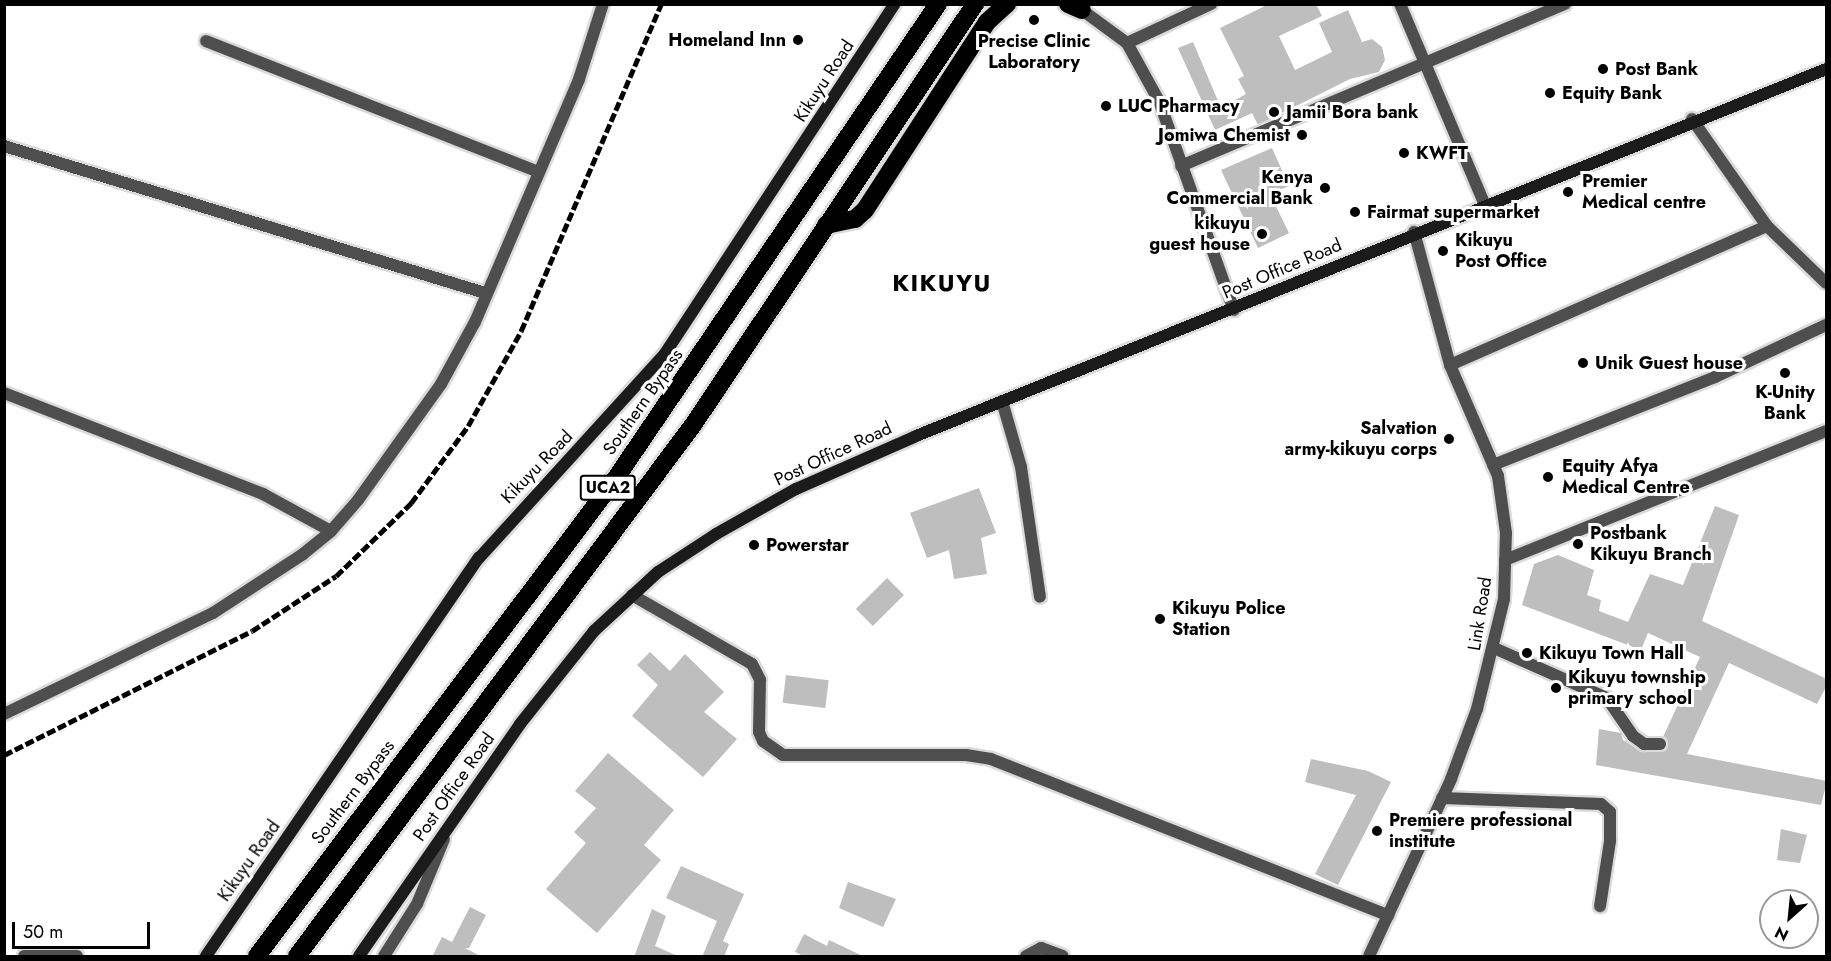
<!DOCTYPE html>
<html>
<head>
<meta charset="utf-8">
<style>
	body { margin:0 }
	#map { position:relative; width:1831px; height:961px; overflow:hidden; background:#fff; font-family:Jost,sans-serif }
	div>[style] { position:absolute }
	.building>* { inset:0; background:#bebebe; transform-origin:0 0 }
	.roads { filter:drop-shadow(2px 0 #dbdbdb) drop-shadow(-2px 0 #dbdbdb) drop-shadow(0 2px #dbdbdb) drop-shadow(0 -2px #dbdbdb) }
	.street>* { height:12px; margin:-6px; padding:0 6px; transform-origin:6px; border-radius:6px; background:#4e4e4e }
	.secondary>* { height:12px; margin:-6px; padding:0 6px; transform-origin:6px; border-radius:6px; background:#1b1b1b }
	.highway>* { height:18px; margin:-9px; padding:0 9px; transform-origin:9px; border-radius:9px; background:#000 }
	.rail>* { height:4.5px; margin-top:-2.25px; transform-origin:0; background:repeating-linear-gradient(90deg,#000 0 9px,transparent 0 12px) }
	.dots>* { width:16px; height:16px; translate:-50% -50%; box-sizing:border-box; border:3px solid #fff; border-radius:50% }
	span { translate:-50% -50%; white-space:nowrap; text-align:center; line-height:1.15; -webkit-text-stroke:6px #fff; paint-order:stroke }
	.shield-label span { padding:2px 4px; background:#fff; border:2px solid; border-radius:4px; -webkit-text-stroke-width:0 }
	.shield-label { font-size:16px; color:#000; font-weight:700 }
	.poi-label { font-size:18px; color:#000; font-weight:700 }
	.right { translate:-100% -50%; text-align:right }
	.left { translate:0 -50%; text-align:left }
	.street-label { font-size:18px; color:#000 }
	.district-label { font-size:24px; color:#000; font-weight:700; letter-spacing:1.5px }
	.frame { position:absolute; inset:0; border:6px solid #000; pointer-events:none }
	.north { position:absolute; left:1759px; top:889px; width:60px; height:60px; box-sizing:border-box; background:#fff; border:2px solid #999; border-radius:50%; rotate:207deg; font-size:16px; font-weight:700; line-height:24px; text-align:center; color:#000 }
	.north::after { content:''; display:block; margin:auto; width:21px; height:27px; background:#000; clip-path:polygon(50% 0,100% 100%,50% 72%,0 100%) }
	.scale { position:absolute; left:12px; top:922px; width:138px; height:27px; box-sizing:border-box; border:3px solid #000; border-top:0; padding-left:8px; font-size:18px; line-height:21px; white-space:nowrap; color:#000; -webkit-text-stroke:4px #fff; paint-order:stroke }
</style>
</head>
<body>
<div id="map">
	<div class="building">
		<i style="clip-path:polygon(1269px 4px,1316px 4px,1322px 16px,1279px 36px,1295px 70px,1332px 52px,1319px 23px,1348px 10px,1362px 42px,1372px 39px,1382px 47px,1385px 60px,1379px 72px,1350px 79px,1258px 125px,1252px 113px,1215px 130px,1178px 48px,1193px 42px,1221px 108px,1246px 94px,1238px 79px,1244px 76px,1220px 28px)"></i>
		<i style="clip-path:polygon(1272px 148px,1289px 186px,1270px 194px,1289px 233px,1258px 248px,1221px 170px)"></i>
		<i style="clip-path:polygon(979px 488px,996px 533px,981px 538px,987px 574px,954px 579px,949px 550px,927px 558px,910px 513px)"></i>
		<i style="clip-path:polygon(1715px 506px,1739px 515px,1702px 621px,1827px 679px,1827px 685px,1817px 704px,1729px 663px,1687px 754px,1827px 781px,1821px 805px,1596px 765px,1599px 729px,1621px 733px,1623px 740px,1643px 752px,1667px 749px,1663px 737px,1700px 657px,1648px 633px,1641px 650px,1522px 605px,1534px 564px,1558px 555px,1594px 570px,1587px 595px,1601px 600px,1599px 611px,1628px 622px,1650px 574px,1683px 585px)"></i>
		<i style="left:887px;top:578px;width:24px;height:44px;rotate:45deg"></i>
		<i style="clip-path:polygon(650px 652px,670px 671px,685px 654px,724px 692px,704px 712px,737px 739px,703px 777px,632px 716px,658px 685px,637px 665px)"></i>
		<i style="left:786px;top:675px;width:43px;height:28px;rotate:7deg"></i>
		<i style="clip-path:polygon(608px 753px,674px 810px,644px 845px,661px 860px,597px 933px,546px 889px,586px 843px,574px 832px,596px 808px,575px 791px)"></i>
		<i style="clip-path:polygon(1311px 759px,1368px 771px,1391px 782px,1338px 885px,1315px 874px,1356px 795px,1305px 782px)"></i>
		<i style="clip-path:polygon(1781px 829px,1807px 835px,1800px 863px,1777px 860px)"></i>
		<i style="clip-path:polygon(681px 866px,744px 894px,723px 941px,729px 944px,724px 957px,702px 957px,717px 921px,666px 898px)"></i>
		<i style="clip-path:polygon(848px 882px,896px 899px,883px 927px,839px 908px)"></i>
		<i style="clip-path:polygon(470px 907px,486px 915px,469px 948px,465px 948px,482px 957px,432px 957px,442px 937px,452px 942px)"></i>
		<i style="clip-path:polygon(652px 909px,666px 916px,655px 946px,680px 957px,634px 957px)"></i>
		<i style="clip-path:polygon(804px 934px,827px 946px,829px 940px,865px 957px,805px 957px,795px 952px)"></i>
	</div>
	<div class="roads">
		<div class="street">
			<i style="left:1400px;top:4px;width:221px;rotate:67.1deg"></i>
			<i style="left:1082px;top:10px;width:56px;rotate:36.3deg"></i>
			<i style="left:1127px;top:43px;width:66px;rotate:61.1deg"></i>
			<i style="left:1159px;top:101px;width:222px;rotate:70.3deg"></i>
			<i style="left:206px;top:41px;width:357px;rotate:21.5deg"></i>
			<i style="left:1127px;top:43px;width:93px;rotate:-24.9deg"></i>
			<i style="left:1692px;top:119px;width:131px;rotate:55deg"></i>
			<i style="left:1767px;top:226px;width:82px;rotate:44deg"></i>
			<i style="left:4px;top:146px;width:503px;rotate:16.99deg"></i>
			<i style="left:1181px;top:166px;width:417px;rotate:-22.9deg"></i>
			<i style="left:1450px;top:365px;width:346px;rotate:-23.7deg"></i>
			<i style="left:4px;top:393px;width:278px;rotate:21.3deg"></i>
			<i style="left:263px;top:494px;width:77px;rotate:28.6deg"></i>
			<i style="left:1002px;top:401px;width:69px;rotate:73.9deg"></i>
			<i style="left:1021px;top:467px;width:131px;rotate:81.7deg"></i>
			<i style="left:1493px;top:465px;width:239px;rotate:-21.6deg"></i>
			<i style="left:1715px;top:377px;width:123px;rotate:-25.1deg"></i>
			<i style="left:1505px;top:560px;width:346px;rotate:-21.9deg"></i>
			<i style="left:632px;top:595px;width:138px;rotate:29.9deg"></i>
			<i style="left:752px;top:664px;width:18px;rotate:63deg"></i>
			<i style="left:760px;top:680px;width:52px;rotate:91.1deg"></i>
			<i style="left:759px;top:732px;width:10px;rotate:66deg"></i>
			<i style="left:763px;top:741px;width:24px;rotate:35deg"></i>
			<i style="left:783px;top:755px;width:183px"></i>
			<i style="left:966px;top:755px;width:25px;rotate:9deg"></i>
			<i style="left:991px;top:759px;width:427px;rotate:21.5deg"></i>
			<i style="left:1494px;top:648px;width:124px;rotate:23.9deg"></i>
			<i style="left:1607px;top:698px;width:46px;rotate:55.6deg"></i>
			<i style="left:1633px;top:736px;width:14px;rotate:36deg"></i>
			<i style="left:1644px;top:744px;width:16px"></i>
			<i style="left:4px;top:714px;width:232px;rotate:-25.8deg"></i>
			<i style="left:213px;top:613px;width:108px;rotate:-33.2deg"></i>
			<i style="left:303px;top:554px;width:36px;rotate:-39deg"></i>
			<i style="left:331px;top:531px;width:41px;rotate:-48.9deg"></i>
			<i style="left:358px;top:500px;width:143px;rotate:-54.4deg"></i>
			<i style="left:441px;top:384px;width:71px;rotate:-61.3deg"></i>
			<i style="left:475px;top:322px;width:264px;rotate:-66.8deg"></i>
			<i style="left:579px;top:79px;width:79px;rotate:-72.3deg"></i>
			<i style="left:1442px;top:798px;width:159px;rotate:2.2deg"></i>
			<i style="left:1601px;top:804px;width:12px;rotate:42deg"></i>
			<i style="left:1610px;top:812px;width:29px;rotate:90deg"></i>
			<i style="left:1610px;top:841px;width:66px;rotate:98.7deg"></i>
			<i style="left:24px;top:956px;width:53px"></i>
			<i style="left:384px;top:956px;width:62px;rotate:-57.6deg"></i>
			<i style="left:417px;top:904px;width:70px;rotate:-67.4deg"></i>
			<i style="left:1026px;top:956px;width:17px;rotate:-28deg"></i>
			<i style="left:1041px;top:948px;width:23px;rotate:20deg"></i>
			<i style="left:1369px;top:956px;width:195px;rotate:-65.1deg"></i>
			<i style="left:1451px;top:779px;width:75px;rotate:-69.6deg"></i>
			<i style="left:1477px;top:709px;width:113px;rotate:-76.2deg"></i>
			<i style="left:1504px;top:599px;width:66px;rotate:-88.3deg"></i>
			<i style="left:1506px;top:533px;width:58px;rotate:-98deg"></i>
			<i style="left:1498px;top:476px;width:121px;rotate:-113.4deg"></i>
			<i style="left:1450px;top:365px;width:138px;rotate:-105.1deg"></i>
		</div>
		<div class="secondary">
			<i style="left:206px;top:956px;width:483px;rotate:-55.6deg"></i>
			<i style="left:479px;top:558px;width:275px;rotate:-47.7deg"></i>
			<i style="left:664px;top:355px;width:420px;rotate:-56.7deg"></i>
			<i style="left:359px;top:956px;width:282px;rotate:-55.2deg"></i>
			<i style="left:520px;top:724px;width:119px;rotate:-51.5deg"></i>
			<i style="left:594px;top:631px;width:87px;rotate:-42.7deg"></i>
			<i style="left:658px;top:572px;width:69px;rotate:-33.2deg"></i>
			<i style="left:716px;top:534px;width:92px;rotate:-29.4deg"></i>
			<i style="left:796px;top:489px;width:131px;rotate:-23.8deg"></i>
			<i style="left:916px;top:436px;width:981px;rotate:-21.96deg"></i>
		</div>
		<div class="highway">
			<i style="left:1068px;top:4px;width:15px;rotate:23deg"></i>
			<i style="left:826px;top:225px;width:30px;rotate:-12deg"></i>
			<i style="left:855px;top:219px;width:13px;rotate:-42deg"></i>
			<i style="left:865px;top:210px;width:224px;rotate:-57deg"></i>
			<i style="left:987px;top:22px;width:27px;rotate:-42deg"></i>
			<i style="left:257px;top:956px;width:598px;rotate:-53.09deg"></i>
			<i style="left:616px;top:478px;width:573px;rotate:-55.81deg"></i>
			<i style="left:297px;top:956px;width:662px;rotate:-53.29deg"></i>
			<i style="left:693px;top:425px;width:507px;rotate:-56.18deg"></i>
		</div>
	</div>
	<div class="rail">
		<i style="left:4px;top:755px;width:277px;rotate:-26.6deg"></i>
		<i style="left:252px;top:631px;width:100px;rotate:-33.2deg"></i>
		<i style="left:336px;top:576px;width:105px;rotate:-44.2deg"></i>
		<i style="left:411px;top:503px;width:96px;rotate:-53.5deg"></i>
		<i style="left:468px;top:426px;width:109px;rotate:-60.8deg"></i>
		<i style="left:521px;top:331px;width:356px;rotate:-66.8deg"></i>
	</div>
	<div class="dots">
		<i style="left:1034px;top:20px;background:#000"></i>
		<i style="left:798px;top:40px;background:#000"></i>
		<i style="left:1603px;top:69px;background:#000"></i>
		<i style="left:1550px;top:93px;background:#000"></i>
		<i style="left:1106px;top:106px;background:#000"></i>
		<i style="left:1274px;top:112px;background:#000"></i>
		<i style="left:1302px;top:135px;background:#000"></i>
		<i style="left:1404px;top:153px;background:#000"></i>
		<i style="left:1325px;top:188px;background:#000"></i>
		<i style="left:1568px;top:192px;background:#000"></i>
		<i style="left:1355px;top:212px;background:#000"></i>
		<i style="left:1262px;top:234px;background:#000"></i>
		<i style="left:1443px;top:251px;background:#000"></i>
		<i style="left:1583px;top:363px;background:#000"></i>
		<i style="left:1785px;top:373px;background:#000"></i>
		<i style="left:1449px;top:439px;background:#000"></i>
		<i style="left:1548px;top:477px;background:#000"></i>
		<i style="left:1578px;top:544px;background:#000"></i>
		<i style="left:754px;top:545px;background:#000"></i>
		<i style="left:1160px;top:619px;background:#000"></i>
		<i style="left:1527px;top:653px;background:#000"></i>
		<i style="left:1556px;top:688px;background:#000"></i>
		<i style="left:1377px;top:831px;background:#000"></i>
	</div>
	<div class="shield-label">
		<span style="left:608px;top:488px">UCA2</span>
	</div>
	<div class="poi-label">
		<span class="right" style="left:786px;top:40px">Homeland Inn</span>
		<span style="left:1034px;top:52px">Precise Clinic<br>Laboratory</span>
		<span class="left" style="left:1615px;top:69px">Post Bank</span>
		<span class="left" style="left:1562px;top:93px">Equity Bank</span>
		<span class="left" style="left:1118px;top:106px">LUC Pharmacy</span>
		<span class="left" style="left:1286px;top:112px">Jamii Bora bank</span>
		<span class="right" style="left:1290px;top:135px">Jomiwa Chemist</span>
		<span class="left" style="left:1416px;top:153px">KWFT</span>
		<span class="right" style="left:1313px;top:188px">Kenya<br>Commercial Bank</span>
		<span class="left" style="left:1582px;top:192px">Premier<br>Medical centre</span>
		<span class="left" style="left:1367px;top:212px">Fairmat supermarket</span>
		<span class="right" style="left:1250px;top:234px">kikuyu<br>guest house</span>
		<span class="left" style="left:1455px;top:251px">Kikuyu<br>Post Office</span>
		<span class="left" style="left:1595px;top:363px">Unik Guest house</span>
		<span style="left:1785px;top:403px">K-Unity<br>Bank</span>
		<span class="right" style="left:1437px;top:439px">Salvation<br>army-kikuyu corps</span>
		<span class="left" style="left:1562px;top:477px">Equity Afya<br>Medical Centre</span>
		<span class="left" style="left:1590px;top:544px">Postbank<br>Kikuyu Branch</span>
		<span class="left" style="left:766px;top:545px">Powerstar</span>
		<span class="left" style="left:1172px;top:619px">Kikuyu Police<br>Station</span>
		<span class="left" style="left:1539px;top:653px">Kikuyu Town Hall</span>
		<span class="left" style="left:1568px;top:688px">Kikuyu township<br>primary school</span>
		<span class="left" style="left:1389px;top:831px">Premiere professional<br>institute</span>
	</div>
	<div class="street-label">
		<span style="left:824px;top:81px;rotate:-57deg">Kikuyu Road</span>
		<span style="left:1282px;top:269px;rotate:-23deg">Post Office Road</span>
		<span style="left:643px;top:402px;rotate:-55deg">Southern Bypass</span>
		<span style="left:833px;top:454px;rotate:-25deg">Post Office Road</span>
		<span style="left:537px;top:467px;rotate:-46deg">Kikuyu Road</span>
		<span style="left:1480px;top:614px;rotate:-81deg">Link Road</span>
		<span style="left:454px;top:787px;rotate:-55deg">Post Office Road</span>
		<span style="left:353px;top:792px;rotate:-53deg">Southern Bypass</span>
		<span style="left:249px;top:861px;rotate:-55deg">Kikuyu Road</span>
	</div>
	<div class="district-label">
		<span style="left:942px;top:283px">KIKUYU</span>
	</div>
	<div class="frame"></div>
	<div class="north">N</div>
	<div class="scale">50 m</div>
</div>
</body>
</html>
